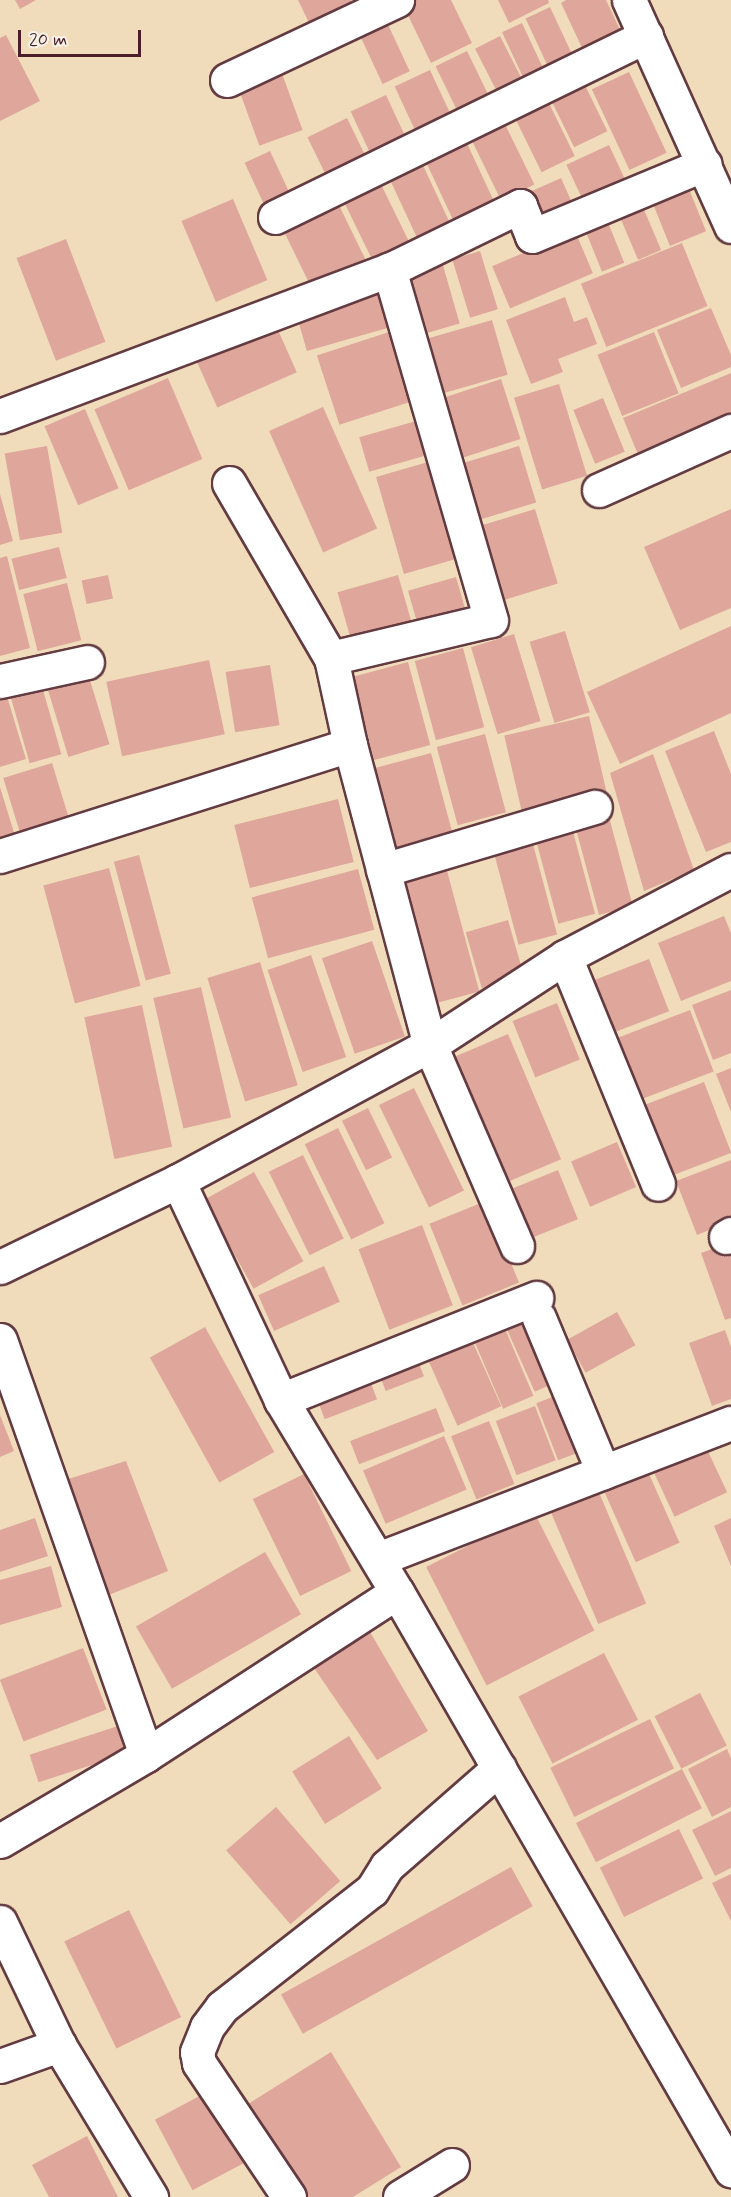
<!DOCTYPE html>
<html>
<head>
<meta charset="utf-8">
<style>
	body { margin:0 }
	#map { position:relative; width:731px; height:2197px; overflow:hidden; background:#f0dcbb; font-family:Mynerve,sans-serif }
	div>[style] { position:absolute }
	.building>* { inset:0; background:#dfa79b; transform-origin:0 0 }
	.roads { filter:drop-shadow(2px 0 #633b41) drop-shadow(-2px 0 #633b41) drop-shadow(0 2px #633b41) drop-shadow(0 -2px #633b41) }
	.minor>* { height:33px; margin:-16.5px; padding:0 16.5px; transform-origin:16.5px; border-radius:16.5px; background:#fff }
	span { translate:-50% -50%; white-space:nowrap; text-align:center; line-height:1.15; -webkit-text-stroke:5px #f7f3e8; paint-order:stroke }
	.scale { position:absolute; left:18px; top:30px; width:123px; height:27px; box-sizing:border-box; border:3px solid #4a1f2b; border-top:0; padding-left:8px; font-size:18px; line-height:21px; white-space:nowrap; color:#4a1f2b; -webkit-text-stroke:4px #f7f3e8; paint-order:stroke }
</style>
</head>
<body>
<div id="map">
	<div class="building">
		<i style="clip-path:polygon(15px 0,36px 0,20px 9px)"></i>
		<i style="clip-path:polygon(298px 0,351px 0,355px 8px,312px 29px)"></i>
		<i style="clip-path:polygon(414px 0,451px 0,472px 43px,431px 63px,403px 5px)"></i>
		<i style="clip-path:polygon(498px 0,548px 0,549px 3px,509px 23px)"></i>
		<i style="clip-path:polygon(566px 0,606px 0,622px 34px,584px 52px,561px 3px)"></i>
		<i style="left:550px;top:7px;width:64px;height:27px;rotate:65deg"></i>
		<i style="left:384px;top:16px;width:61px;height:30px;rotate:65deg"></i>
		<i style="left:522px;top:23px;width:61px;height:22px;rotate:65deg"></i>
		<i style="clip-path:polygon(6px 35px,40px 101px,0 121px,0 38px)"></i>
		<i style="left:500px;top:36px;width:56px;height:28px;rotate:63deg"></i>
		<i style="left:467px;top:51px;width:58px;height:35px;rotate:64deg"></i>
		<i style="left:280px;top:68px;width:66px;height:46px;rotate:70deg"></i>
		<i style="left:430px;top:70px;width:54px;height:39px;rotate:65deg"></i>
		<i style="left:629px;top:72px;width:89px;height:41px;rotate:65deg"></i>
		<i style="left:582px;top:79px;width:58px;height:37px;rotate:64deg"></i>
		<i style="left:386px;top:95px;width:56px;height:39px;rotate:65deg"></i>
		<i style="left:545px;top:95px;width:68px;height:37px;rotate:64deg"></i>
		<i style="left:347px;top:118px;width:55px;height:44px;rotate:64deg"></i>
		<i style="left:502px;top:118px;width:74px;height:37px;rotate:64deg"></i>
		<i style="left:464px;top:137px;width:77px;height:45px;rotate:65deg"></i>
		<i style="left:609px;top:145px;width:40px;height:47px;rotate:65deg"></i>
		<i style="left:270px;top:151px;width:54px;height:28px;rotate:65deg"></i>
		<i style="left:421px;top:161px;width:70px;height:36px;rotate:65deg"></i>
		<i style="left:377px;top:176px;width:84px;height:41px;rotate:64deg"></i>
		<i style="left:561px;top:178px;width:32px;height:40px;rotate:66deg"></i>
		<i style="left:687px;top:184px;width:51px;height:39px;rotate:68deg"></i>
		<i style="left:335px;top:197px;width:76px;height:61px;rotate:64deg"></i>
		<i style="left:233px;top:199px;width:88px;height:56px;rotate:67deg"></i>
		<i style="left:642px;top:205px;width:49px;height:25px;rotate:67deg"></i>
		<i style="left:607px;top:220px;width:46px;height:24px;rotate:68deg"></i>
		<i style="left:575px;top:231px;width:46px;height:90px;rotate:67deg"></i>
		<i style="left:66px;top:239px;width:110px;height:53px;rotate:69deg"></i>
		<i style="left:682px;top:243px;width:68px;height:109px;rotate:68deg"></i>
		<i style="left:480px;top:251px;width:61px;height:29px;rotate:73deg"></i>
		<i style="left:442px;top:262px;width:64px;height:45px;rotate:74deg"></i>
		<i style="left:385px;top:286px;width:41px;height:93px;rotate:74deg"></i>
		<i style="clip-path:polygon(565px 297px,574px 322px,587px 317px,597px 344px,558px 359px,563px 372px,531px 384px,506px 320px)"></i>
		<i style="clip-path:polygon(711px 308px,731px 355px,731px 367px,681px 388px,657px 330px)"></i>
		<i style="left:492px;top:320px;width:57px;height:68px;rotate:74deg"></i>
		<i style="left:274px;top:321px;width:56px;height:87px;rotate:66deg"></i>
		<i style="left:392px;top:331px;width:73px;height:79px;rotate:72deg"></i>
		<i style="left:654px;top:332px;width:66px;height:61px;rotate:68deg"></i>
		<i style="clip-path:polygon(731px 373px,731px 418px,639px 457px,623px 418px)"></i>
		<i style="left:168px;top:378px;width:88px;height:80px;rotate:67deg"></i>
		<i style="left:501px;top:379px;width:63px;height:63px;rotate:72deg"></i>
		<i style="left:559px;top:384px;width:96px;height:47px;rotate:73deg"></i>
		<i style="left:603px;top:398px;width:58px;height:32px;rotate:68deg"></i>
		<i style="left:323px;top:407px;width:133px;height:59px;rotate:66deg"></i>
		<i style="left:85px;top:409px;width:86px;height:44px;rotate:67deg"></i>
		<i style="left:416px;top:421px;width:36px;height:59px;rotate:74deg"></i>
		<i style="left:47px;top:446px;width:88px;height:43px;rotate:80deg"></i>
		<i style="left:519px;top:446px;width:59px;height:67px;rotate:73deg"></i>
		<i style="left:428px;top:462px;width:101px;height:54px;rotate:74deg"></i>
		<i style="clip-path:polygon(0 494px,13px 541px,0 545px)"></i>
		<i style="left:535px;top:509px;width:78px;height:61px;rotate:73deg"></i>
		<i style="clip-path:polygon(731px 509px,731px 608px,680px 630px,644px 547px)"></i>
		<i style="left:59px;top:547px;width:32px;height:49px;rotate:76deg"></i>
		<i style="clip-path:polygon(7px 556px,30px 648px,0 656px,0 558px)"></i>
		<i style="left:108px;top:575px;width:24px;height:27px;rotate:78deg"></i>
		<i style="left:398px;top:575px;width:53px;height:63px;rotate:74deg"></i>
		<i style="left:456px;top:577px;width:43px;height:50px;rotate:74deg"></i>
		<i style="left:67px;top:583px;width:59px;height:45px;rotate:76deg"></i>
		<i style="clip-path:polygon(731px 626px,731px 713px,620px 764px,587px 692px)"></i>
		<i style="left:565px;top:631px;width:85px;height:37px;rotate:73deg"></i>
		<i style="left:514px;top:634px;width:91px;height:45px;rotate:73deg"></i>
		<i style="left:463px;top:648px;width:82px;height:50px;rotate:75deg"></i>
		<i style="left:209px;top:660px;width:76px;height:105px;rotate:78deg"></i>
		<i style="left:408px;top:662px;width:86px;height:58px;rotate:75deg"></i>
		<i style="left:85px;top:664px;width:84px;height:43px;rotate:73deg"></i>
		<i style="left:270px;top:665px;width:61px;height:45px;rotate:81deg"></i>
		<i style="left:41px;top:683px;width:74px;height:33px;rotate:74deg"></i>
		<i style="clip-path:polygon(5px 690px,26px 759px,0 767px,0 692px)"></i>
		<i style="left:589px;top:716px;width:84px;height:87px;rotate:77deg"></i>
		<i style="clip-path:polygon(714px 731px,731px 774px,731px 842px,706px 852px,665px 751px)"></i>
		<i style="left:485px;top:734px;width:81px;height:50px;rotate:75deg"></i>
		<i style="left:431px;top:753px;width:86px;height:61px;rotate:75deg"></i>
		<i style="clip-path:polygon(653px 754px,694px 870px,644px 891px,610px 773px)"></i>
		<i style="left:52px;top:763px;width:67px;height:51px;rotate:73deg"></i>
		<i style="clip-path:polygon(0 787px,16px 839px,0 844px)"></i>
		<i style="left:338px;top:799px;width:65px;height:107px;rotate:76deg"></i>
		<i style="left:609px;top:817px;width:92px;height:35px;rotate:75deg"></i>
		<i style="left:571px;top:824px;width:93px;height:38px;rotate:75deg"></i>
		<i style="left:530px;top:833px;width:105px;height:40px;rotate:75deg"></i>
		<i style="left:139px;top:855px;width:123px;height:26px;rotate:75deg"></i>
		<i style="left:446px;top:867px;width:129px;height:47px;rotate:75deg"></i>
		<i style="left:109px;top:868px;width:122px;height:68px;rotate:75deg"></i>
		<i style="left:358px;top:869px;width:63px;height:110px;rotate:75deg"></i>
		<i style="clip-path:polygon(724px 916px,731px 933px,731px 981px,681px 1001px,658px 943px)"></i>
		<i style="left:508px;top:920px;width:58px;height:44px;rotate:74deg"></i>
		<i style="left:372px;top:941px;width:101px;height:53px;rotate:71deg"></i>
		<i style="left:311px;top:955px;width:108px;height:46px;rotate:71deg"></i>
		<i style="left:649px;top:959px;width:56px;height:69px;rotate:69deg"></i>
		<i style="left:260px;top:962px;width:129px;height:55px;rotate:73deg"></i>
		<i style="left:201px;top:987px;width:134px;height:49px;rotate:77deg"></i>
		<i style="clip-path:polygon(731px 990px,731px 1053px,713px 1060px,692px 1005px)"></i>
		<i style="left:557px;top:1003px;width:61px;height:48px;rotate:68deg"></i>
		<i style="left:142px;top:1005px;width:145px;height:59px;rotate:78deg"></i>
		<i style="left:690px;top:1010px;width:66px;height:90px;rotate:69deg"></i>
		<i style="left:508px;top:1034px;width:136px;height:60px;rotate:67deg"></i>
		<i style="clip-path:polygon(731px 1068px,731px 1112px,716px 1074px)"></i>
		<i style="left:704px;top:1082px;width:76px;height:73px;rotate:69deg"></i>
		<i style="left:414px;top:1088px;width:114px;height:39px;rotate:64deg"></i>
		<i style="left:368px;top:1108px;width:55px;height:29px;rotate:64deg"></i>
		<i style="left:338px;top:1128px;width:106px;height:37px;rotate:64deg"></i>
		<i style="left:617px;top:1142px;width:49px;height:50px;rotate:67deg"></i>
		<i style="left:303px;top:1155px;width:93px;height:38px;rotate:64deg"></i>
		<i style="clip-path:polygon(731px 1160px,731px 1221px,697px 1235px,676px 1181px)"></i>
		<i style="left:558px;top:1170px;width:53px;height:55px;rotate:68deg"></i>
		<i style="left:254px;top:1172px;width:102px;height:57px;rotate:61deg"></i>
		<i style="left:486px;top:1201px;width:88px;height:61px;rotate:68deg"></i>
		<i style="left:422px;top:1225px;width:86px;height:68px;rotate:69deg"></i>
		<i style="clip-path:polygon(731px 1242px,731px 1318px,725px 1320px,701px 1253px)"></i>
		<i style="left:324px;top:1266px;width:39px;height:72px;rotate:66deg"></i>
		<i style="left:532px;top:1312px;width:74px;height:30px;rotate:66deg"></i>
		<i style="left:617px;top:1312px;width:38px;height:57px;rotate:61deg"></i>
		<i style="left:503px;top:1324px;width:78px;height:33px;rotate:67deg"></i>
		<i style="left:205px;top:1327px;width:143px;height:63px;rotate:61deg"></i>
		<i style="clip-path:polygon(725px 1330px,731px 1347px,731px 1399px,712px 1406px,689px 1343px)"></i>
		<i style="left:470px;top:1336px;width:77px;height:48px;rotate:66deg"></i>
		<i style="left:415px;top:1353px;width:25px;height:41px;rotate:69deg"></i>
		<i style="left:367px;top:1373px;width:28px;height:56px;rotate:69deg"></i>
		<i style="left:568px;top:1391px;width:61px;height:34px;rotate:69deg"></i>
		<i style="left:535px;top:1406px;width:58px;height:42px;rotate:69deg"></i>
		<i style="left:436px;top:1408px;width:25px;height:92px;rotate:69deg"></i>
		<i style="clip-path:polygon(0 1415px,14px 1451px,0 1457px)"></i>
		<i style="left:489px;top:1421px;width:68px;height:41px;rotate:68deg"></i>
		<i style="left:444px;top:1436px;width:58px;height:88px;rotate:67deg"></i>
		<i style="left:706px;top:1447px;width:50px;height:58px;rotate:65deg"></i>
		<i style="clip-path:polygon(126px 1461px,168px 1571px,104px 1597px,68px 1479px)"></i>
		<i style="left:645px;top:1465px;width:85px;height:48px;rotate:66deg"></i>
		<i style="left:304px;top:1474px;width:108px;height:57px;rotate:64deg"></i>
		<i style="left:595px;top:1483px;width:131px;height:52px;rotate:67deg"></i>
		<i style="left:534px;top:1512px;width:133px;height:121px;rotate:63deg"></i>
		<i style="clip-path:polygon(35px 1518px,48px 1556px,0 1572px,0 1530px)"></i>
		<i style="clip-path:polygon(731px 1518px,731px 1566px,714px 1526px)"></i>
		<i style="left:265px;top:1552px;width:72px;height:149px;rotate:60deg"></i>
		<i style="clip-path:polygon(51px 1566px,62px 1607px,0 1625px,0 1580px)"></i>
		<i style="clip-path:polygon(366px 1625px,428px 1731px,377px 1760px,310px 1662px)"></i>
		<i style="left:83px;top:1648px;width:66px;height:89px;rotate:69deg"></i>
		<i style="left:604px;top:1653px;width:75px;height:96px;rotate:63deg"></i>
		<i style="left:700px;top:1693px;width:59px;height:51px;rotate:63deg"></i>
		<i style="left:650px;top:1719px;width:55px;height:111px;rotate:64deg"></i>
		<i style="left:118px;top:1726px;width:29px;height:93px;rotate:72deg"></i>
		<i style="left:349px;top:1736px;width:62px;height:67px;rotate:58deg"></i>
		<i style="clip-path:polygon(727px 1749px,731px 1758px,731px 1807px,712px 1817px,688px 1769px)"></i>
		<i style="left:682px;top:1769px;width:44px;height:119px;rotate:63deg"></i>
		<i style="left:276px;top:1807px;width:98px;height:66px;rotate:49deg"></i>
		<i style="clip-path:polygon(731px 1811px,731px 1868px,715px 1876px,692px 1830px)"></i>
		<i style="left:679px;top:1829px;width:55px;height:88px;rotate:64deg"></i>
		<i style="left:511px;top:1867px;width:45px;height:263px;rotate:61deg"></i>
		<i style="clip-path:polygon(731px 1874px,731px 1921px,712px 1883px)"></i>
		<i style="left:129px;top:1910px;width:119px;height:72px;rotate:64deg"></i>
		<i style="clip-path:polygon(331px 2052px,401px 2167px,353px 2197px,306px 2197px,248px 2104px)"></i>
		<i style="left:207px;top:2092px;width:80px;height:59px;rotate:62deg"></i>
		<i style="clip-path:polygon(87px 2136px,118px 2197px,49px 2197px,32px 2165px)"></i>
	</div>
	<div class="roads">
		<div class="minor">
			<i style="left:629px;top:0;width:248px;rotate:65.7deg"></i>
			<i style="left:227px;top:80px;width:188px;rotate:-25.2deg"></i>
			<i style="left:275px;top:217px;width:413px;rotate:-26deg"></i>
			<i style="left:0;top:416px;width:415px;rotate:-20.6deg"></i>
			<i style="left:389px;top:270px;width:146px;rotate:-26deg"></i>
			<i style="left:520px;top:206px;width:32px;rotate:68deg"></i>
			<i style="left:532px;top:236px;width:187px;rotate:-22.6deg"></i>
			<i style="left:229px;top:483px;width:203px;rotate:59.8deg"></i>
			<i style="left:599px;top:490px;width:145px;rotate:-24.1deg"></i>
			<i style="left:0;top:681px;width:89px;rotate:-12.3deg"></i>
			<i style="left:350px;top:745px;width:89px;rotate:-102.3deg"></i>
			<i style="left:331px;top:658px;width:164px;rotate:-13.4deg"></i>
			<i style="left:491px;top:620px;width:365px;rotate:-106.2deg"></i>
			<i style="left:0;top:856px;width:367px;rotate:-17.6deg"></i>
			<i style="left:350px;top:745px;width:310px;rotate:75.1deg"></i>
			<i style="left:430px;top:1045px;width:219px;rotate:66.6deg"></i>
			<i style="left:383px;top:870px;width:221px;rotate:-16.6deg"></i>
			<i style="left:565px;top:957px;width:245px;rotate:67.7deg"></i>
			<i style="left:178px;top:1181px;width:242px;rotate:64.8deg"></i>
			<i style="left:281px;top:1400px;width:224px;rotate:58.9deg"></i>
			<i style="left:397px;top:1592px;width:668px;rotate:59.98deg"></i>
			<i style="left:726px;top:1237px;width:6px;rotate:-31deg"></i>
			<i style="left:0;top:1267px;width:198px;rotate:-25.8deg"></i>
			<i style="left:178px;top:1181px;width:286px;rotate:-28.4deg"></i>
			<i style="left:430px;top:1045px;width:161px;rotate:-33.1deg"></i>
			<i style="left:565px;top:957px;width:187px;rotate:-27.7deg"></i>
			<i style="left:539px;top:1318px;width:167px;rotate:67.4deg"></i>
			<i style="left:0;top:1340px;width:440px;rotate:70.6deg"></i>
			<i style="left:281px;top:1400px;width:275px;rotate:-21.8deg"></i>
			<i style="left:378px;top:1559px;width:378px;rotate:-21.1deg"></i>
			<i style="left:0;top:1841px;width:169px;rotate:-30.5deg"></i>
			<i style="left:146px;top:1755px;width:299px;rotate:-33deg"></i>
			<i style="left:0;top:1922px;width:136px;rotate:64.4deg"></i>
			<i style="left:59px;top:2045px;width:178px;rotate:58.8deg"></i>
			<i style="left:0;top:2066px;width:63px;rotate:-19.6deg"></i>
			<i style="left:289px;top:2197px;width:161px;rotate:-123.9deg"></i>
			<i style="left:199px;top:2063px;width:11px;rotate:-100deg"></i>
			<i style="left:197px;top:2052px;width:27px;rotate:-68deg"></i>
			<i style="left:207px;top:2027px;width:25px;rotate:-53deg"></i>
			<i style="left:222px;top:2007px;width:190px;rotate:-38deg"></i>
			<i style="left:372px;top:1890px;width:28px;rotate:-58deg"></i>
			<i style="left:387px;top:1866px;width:149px;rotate:-41.2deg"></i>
			<i style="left:400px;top:2197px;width:61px;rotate:-31.6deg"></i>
		</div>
	</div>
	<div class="scale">20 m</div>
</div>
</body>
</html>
